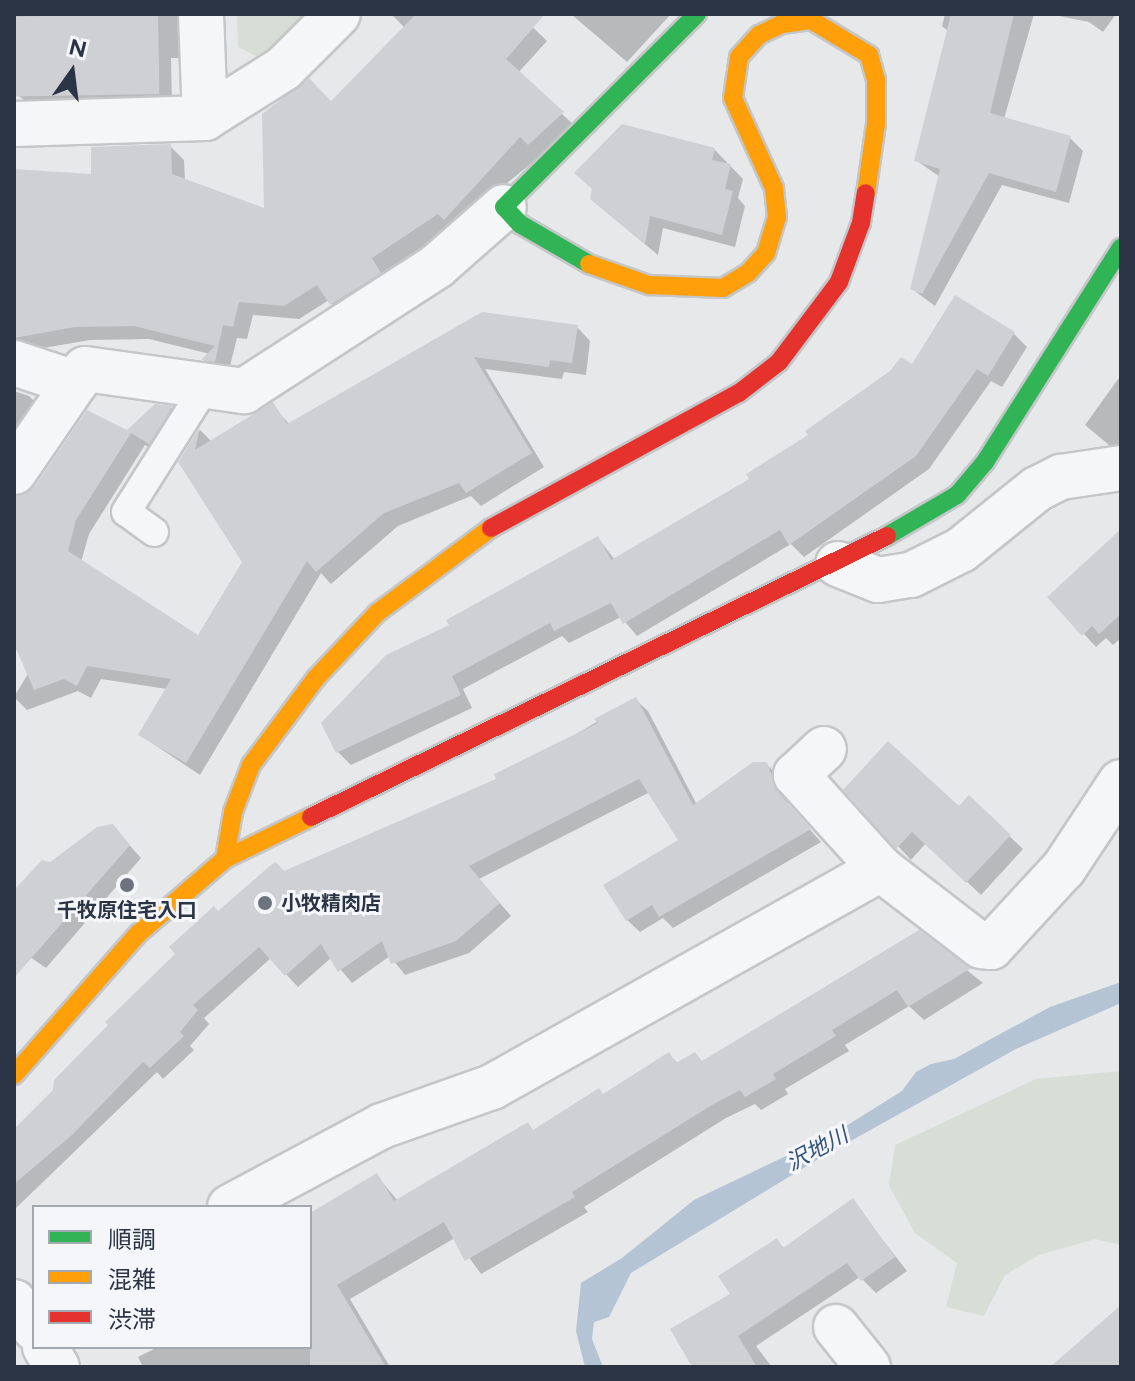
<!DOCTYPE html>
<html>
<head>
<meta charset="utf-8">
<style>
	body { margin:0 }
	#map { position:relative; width:1135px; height:1381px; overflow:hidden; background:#e6e8ea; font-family:Figtree,"Noto Sans JP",sans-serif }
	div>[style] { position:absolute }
	.green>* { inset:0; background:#d6ded6 }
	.water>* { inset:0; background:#b4c4d5 }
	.shadow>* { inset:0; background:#0003 }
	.building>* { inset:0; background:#ced0d3; transform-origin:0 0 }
	.roads { filter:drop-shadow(2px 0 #c4c6c8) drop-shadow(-2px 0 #c4c6c8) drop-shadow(0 2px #c4c6c8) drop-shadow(0 -2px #c4c6c8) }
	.lane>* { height:28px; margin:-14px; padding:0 14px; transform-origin:14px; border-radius:14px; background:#f5f6f7 }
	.street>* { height:44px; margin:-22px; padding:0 22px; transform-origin:22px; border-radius:22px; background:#f5f6f7 }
	.fast>* { height:18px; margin:-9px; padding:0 9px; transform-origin:9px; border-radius:9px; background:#30b455 }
	.slow>* { height:18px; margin:-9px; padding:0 9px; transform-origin:9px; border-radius:9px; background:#ff9f0a }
	.jam>* { height:18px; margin:-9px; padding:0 9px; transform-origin:9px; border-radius:9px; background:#e5322d }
	.dots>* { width:22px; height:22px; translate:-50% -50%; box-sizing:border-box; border:4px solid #f4f6f9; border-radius:50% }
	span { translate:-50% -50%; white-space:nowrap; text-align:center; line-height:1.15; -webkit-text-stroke:6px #f4f6f9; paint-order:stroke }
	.poi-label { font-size:20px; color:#2b3445; font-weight:700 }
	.left { translate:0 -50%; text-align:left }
	.water-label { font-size:22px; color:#34527a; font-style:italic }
	.frame { position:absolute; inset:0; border:16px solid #2b3445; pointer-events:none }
	.legend { position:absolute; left:32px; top:1205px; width:280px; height:144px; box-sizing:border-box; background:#f4f6f9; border:2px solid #a4a8b1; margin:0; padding:10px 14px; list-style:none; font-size:24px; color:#2b3445 }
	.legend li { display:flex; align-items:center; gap:16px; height:40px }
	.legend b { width:40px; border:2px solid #a4a8b1 }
	.north { position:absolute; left:32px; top:32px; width:80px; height:80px; -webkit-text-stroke:6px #f4f6f9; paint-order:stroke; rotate:14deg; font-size:22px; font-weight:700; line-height:32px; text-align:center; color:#2b3445 }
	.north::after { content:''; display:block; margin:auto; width:28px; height:36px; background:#2b3445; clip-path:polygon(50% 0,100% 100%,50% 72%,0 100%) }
</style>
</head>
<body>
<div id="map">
	<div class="green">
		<i style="clip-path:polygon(237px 14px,307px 14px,270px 51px,256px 56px,238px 47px)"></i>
		<i style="clip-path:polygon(1121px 1071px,1121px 1245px,1095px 1239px,1039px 1255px,1005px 1275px,984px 1316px,946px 1307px,957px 1263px,915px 1233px,889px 1186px,895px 1145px,1036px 1079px)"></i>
	</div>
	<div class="water">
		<i style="clip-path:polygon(1121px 982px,1121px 1003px,1016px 1049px,820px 1158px,631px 1273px,609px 1317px,594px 1322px,592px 1339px,603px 1367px,585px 1367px,576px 1331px,581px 1283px,622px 1258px,694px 1200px,838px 1131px,902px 1091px,916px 1072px,931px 1064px,954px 1059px,1050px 1007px)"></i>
	</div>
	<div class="shadow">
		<i style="clip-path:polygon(14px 14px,188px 14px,189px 58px,171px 58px,172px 107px,29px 103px,14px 93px)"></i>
		<i style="clip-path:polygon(391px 14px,519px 14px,547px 41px,518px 73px,576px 127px,453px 227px,384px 272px,393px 287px,345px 318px,329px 300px,299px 319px,253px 315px,247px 339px,237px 338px,228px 374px,216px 373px,204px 360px,210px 354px,149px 339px,90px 340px,14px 353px,14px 171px,93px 176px,170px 146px,184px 160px,185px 181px,266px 211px,331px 104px,405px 28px)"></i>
		<i style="clip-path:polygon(571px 14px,671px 14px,627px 62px)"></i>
		<i style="clip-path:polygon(945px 14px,1034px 14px,1004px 119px,1070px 138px,1083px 151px,1069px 203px,1002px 185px,935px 306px,912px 289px,940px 177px,917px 161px,949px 32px,942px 26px)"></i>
		<i style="clip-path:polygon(1049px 14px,1116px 14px,1103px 32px,1089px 22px)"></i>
		<i style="clip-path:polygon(714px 149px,743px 179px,738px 198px,745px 206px,735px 247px,663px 228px,658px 255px,605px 211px)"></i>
		<i style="clip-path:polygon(482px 314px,577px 327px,590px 341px,586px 375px,564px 372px,562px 379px,485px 369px,544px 467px,481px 506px,471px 496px,398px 526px,331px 584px,321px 573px,200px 775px,140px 735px,167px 689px,101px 679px,91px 698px,78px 691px,27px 710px,14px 697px,64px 614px,14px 585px,14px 498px,128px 433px,155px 406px,172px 408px,185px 421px,163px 456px,145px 445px,89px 534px,81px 562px,198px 638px,244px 562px,180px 462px,200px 430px,212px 442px,272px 405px,290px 425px)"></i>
		<i style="clip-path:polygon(1014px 334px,1027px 347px,1002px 387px,991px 381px,929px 469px,804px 557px,791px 544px,637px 636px,621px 617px,569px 643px,562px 636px,463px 689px,472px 708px,351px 765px,338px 752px,323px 723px,452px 626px,598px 538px,615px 560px,752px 479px,913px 367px)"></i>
		<i style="clip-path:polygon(1121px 375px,1121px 455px,1085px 425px)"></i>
		<i style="clip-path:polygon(14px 391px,29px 396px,43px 410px,14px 464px)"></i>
		<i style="clip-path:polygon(1121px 531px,1121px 638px,1113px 645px,1106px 638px,1096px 647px,1084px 634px)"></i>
		<i style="clip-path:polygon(635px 699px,648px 711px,697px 805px,766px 764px,779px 776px,789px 806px,821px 842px,673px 928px,663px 918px,640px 932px,627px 920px,681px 840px,650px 792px,479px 879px,511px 916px,469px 953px,405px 975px,390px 956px,352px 983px,331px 958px,298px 987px,271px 958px,204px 1018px,209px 1024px,190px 1046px,194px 1050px,163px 1079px,157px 1072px,14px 1210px,14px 1136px,218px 913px,284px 873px,499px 780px)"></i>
		<i style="clip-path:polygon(846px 790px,959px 809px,969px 798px,1023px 849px,981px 895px,926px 843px,911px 860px)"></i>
		<i style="clip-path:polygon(124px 839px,141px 858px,46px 968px,14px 946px,14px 893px,51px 864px)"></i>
		<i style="clip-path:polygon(919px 932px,983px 983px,924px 1020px,909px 1006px,845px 1045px,849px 1051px,785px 1089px,788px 1094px,761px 1110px,755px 1104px,726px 1118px,584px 1207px,588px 1212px,481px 1274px,455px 1238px,350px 1299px,390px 1367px,143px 1367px,138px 1357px,158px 1347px,310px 1347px,310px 1233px,377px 1176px,398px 1201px,528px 1125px,534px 1131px,604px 1096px,669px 1054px,678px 1064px,702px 1063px)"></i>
		<i style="clip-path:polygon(852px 1201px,907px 1271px,876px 1293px,860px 1277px,756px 1346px,772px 1367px,695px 1367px,733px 1294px,776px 1240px,785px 1249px)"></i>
	</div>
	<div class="building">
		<i style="left:158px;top:14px;width:80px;height:144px;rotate:89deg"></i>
		<i style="clip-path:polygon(416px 14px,545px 14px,506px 59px,564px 112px,528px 145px,520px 137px,444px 220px,438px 214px,372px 258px,381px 273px,330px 305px,317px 285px,284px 306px,239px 302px,233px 327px,223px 325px,215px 362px,201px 360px,215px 346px,134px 326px,75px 327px,14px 338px,14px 169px,91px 174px,91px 147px,171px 144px,172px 174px,264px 208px,262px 114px,309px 78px,331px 101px)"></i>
		<i style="clip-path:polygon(951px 14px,1014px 14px,990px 113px,1071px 136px,1056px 192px,989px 173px,922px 294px,910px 289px,940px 169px,914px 161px)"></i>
		<i style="clip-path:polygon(622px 124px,715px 148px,712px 160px,731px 164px,725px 189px,733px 191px,722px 235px,650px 216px,645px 244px,590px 199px,592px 189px,574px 173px)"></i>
		<i style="clip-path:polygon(955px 295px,1015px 332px,988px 376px,977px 369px,916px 456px,789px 545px,780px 530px,623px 624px,611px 603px,554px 631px,550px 623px,452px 676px,461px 695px,336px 753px,321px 723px,386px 655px,449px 625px,446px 620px,598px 536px,611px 560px,749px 479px,746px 474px,808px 435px,805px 431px,890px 371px,901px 357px,912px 364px)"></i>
		<i style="clip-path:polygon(482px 312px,578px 325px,572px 363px,550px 360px,549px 367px,474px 357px,532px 453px,466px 493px,459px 483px,384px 513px,316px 572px,307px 561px,186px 763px,138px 735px,171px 679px,87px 666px,77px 686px,64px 679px,34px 690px,14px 644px,14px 497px,35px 486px,87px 410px,127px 430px,155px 404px,173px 406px,149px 444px,131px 433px,76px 520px,68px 551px,198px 635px,242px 562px,178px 462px,200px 427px,195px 450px,273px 402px,287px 424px)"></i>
		<i style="clip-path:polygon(1121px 529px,1121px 614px,1099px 634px,1092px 626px,1082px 636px,1047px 597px)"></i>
		<i style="clip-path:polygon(636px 697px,693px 805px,753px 762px,767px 762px,777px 791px,811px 829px,659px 917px,652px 905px,626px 921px,603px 885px,678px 840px,639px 779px,469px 866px,500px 903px,456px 941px,391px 964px,382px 941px,338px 972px,321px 944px,285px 976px,259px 947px,193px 1005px,198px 1010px,180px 1032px,184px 1036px,150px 1068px,143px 1062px,72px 1135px,14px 1184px,14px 1129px,53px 1090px,54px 1080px,108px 1025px,105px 1022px,175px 954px,169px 947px,214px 906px,218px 911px,271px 865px,276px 862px,284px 871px,496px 779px,494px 774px,598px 723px,594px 719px)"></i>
		<i style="clip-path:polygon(888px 741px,959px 806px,969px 795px,1011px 835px,966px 883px,912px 832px,896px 849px,843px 790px)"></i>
		<i style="clip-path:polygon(113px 824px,130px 845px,14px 978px,14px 890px,42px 860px,50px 862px,97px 827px)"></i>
		<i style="clip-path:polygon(919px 930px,971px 968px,908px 1007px,897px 990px,832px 1030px,836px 1036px,773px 1074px,776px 1079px,745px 1097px,740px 1090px,712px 1105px,572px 1192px,575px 1197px,465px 1261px,444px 1222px,337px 1285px,386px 1367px,310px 1367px,310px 1213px,377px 1173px,394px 1201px,528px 1122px,533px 1130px,599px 1088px,603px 1094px,669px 1052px,676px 1063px,695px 1052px,702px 1061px)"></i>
		<i style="clip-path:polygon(853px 1198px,895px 1257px,861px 1281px,847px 1263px,738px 1336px,757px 1367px,692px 1367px,670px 1329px,730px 1294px,718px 1276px,777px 1238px,783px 1248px)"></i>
		<i style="clip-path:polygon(1121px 1305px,1121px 1367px,1050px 1367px)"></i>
	</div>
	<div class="roads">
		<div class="lane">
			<i style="left:154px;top:532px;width:34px;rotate:-144deg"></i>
			<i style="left:126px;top:512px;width:148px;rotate:-57.7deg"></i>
		</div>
		<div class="street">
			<i style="left:201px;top:14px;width:104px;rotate:87.8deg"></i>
			<i style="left:14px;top:124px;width:191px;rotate:-1.8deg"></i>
			<i style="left:205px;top:118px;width:93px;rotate:-32.3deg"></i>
			<i style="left:284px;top:68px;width:76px;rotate:-45deg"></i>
			<i style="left:14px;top:363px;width:64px;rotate:18.2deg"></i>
			<i style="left:75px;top:383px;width:17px;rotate:-54deg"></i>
			<i style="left:85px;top:369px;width:161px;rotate:7.9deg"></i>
			<i style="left:244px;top:391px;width:230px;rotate:-32.9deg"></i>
			<i style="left:437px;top:266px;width:89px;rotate:-41.4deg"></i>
			<i style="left:14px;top:472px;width:108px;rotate:-55.6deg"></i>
			<i style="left:838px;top:564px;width:43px;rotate:21.8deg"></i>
			<i style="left:878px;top:580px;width:33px;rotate:-9deg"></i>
			<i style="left:911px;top:575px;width:56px;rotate:-26.6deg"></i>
			<i style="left:961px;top:550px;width:97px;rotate:-38.8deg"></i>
			<i style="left:1037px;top:489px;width:27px;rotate:-27deg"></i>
			<i style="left:1061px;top:477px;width:61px;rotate:-8.5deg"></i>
			<i style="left:881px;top:869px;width:126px;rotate:37.6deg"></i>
			<i style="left:981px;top:946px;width:10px;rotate:6deg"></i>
			<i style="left:991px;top:947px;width:108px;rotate:-47.3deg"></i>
			<i style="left:1064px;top:868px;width:103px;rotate:-56.5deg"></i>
			<i style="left:230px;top:1207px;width:172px;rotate:-28.1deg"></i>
			<i style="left:382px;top:1126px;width:117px;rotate:-19.5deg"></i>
			<i style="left:492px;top:1087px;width:446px;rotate:-29.3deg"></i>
			<i style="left:881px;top:869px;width:127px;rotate:-132.1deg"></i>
			<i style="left:796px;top:775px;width:38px;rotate:-43deg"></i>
			<i style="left:14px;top:1302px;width:33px;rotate:52deg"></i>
			<i style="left:836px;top:1327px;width:51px;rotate:51.3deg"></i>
			<i style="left:45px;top:1347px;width:23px;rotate:59deg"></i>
		</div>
		<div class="fast">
			<i style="left:589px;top:264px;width:80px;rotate:-149.9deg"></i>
			<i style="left:520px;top:224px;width:23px;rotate:-133deg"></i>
			<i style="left:504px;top:207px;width:273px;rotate:-45deg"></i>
			<i style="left:887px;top:536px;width:81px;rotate:-30.4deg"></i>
			<i style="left:957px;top:495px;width:43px;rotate:-49.7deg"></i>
			<i style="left:985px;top:462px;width:254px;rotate:-57.6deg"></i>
		</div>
		<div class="slow">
			<i style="left:589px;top:264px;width:64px;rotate:19.3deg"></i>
			<i style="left:649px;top:285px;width:74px;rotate:2.3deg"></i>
			<i style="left:723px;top:288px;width:29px;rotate:-31deg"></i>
			<i style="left:748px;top:273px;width:27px;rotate:-48deg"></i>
			<i style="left:766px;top:253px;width:38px;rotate:-73deg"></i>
			<i style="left:777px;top:217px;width:29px;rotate:-96deg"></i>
			<i style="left:774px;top:188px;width:99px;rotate:-114.5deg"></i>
			<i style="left:733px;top:98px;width:41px;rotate:-81.7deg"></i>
			<i style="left:739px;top:57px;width:30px;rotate:-48deg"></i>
			<i style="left:759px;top:35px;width:25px;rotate:-26deg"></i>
			<i style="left:782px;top:24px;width:29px;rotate:-8deg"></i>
			<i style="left:811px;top:20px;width:68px;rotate:31.1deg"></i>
			<i style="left:869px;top:55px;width:26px;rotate:74deg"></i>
			<i style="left:876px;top:80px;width:44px;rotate:90deg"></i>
			<i style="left:876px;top:124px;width:70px;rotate:98.2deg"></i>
			<i style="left:225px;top:859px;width:48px;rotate:-80.3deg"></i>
			<i style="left:233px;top:812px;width:50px;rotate:-69deg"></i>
			<i style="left:251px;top:765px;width:109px;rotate:-53.2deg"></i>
			<i style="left:316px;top:678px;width:89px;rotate:-46.8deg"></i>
			<i style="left:377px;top:613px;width:142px;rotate:-36.7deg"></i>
			<i style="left:14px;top:1075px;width:188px;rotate:-48.7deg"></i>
			<i style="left:138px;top:934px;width:115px;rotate:-40.8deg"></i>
			<i style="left:225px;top:859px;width:96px;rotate:-26deg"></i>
		</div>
		<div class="jam">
			<i style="left:491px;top:528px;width:282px;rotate:-28.6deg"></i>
			<i style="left:739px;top:393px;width:51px;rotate:-37.8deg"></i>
			<i style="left:779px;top:362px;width:100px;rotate:-53.1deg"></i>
			<i style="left:839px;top:282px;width:63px;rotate:-69.6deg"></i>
			<i style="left:861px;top:223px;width:30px;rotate:-81deg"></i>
			<i style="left:311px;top:817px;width:641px;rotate:-26.01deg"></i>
		</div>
	</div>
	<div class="dots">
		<i style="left:127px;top:885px;background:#6c737f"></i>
		<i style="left:265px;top:903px;background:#6c737f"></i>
	</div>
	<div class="poi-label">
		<span class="left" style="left:281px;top:903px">小牧精肉店</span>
		<span style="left:127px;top:910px">千牧原住宅入口</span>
	</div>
	<div class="water-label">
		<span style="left:817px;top:1149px;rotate:-28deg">沢地川</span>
	</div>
	<div class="frame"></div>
	<ul class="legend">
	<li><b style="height:10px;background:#30b455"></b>順調</li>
	<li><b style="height:10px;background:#ff9f0a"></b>混雑</li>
	<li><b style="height:10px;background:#e5322d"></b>渋滞</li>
	</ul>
	<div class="north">N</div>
</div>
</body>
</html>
